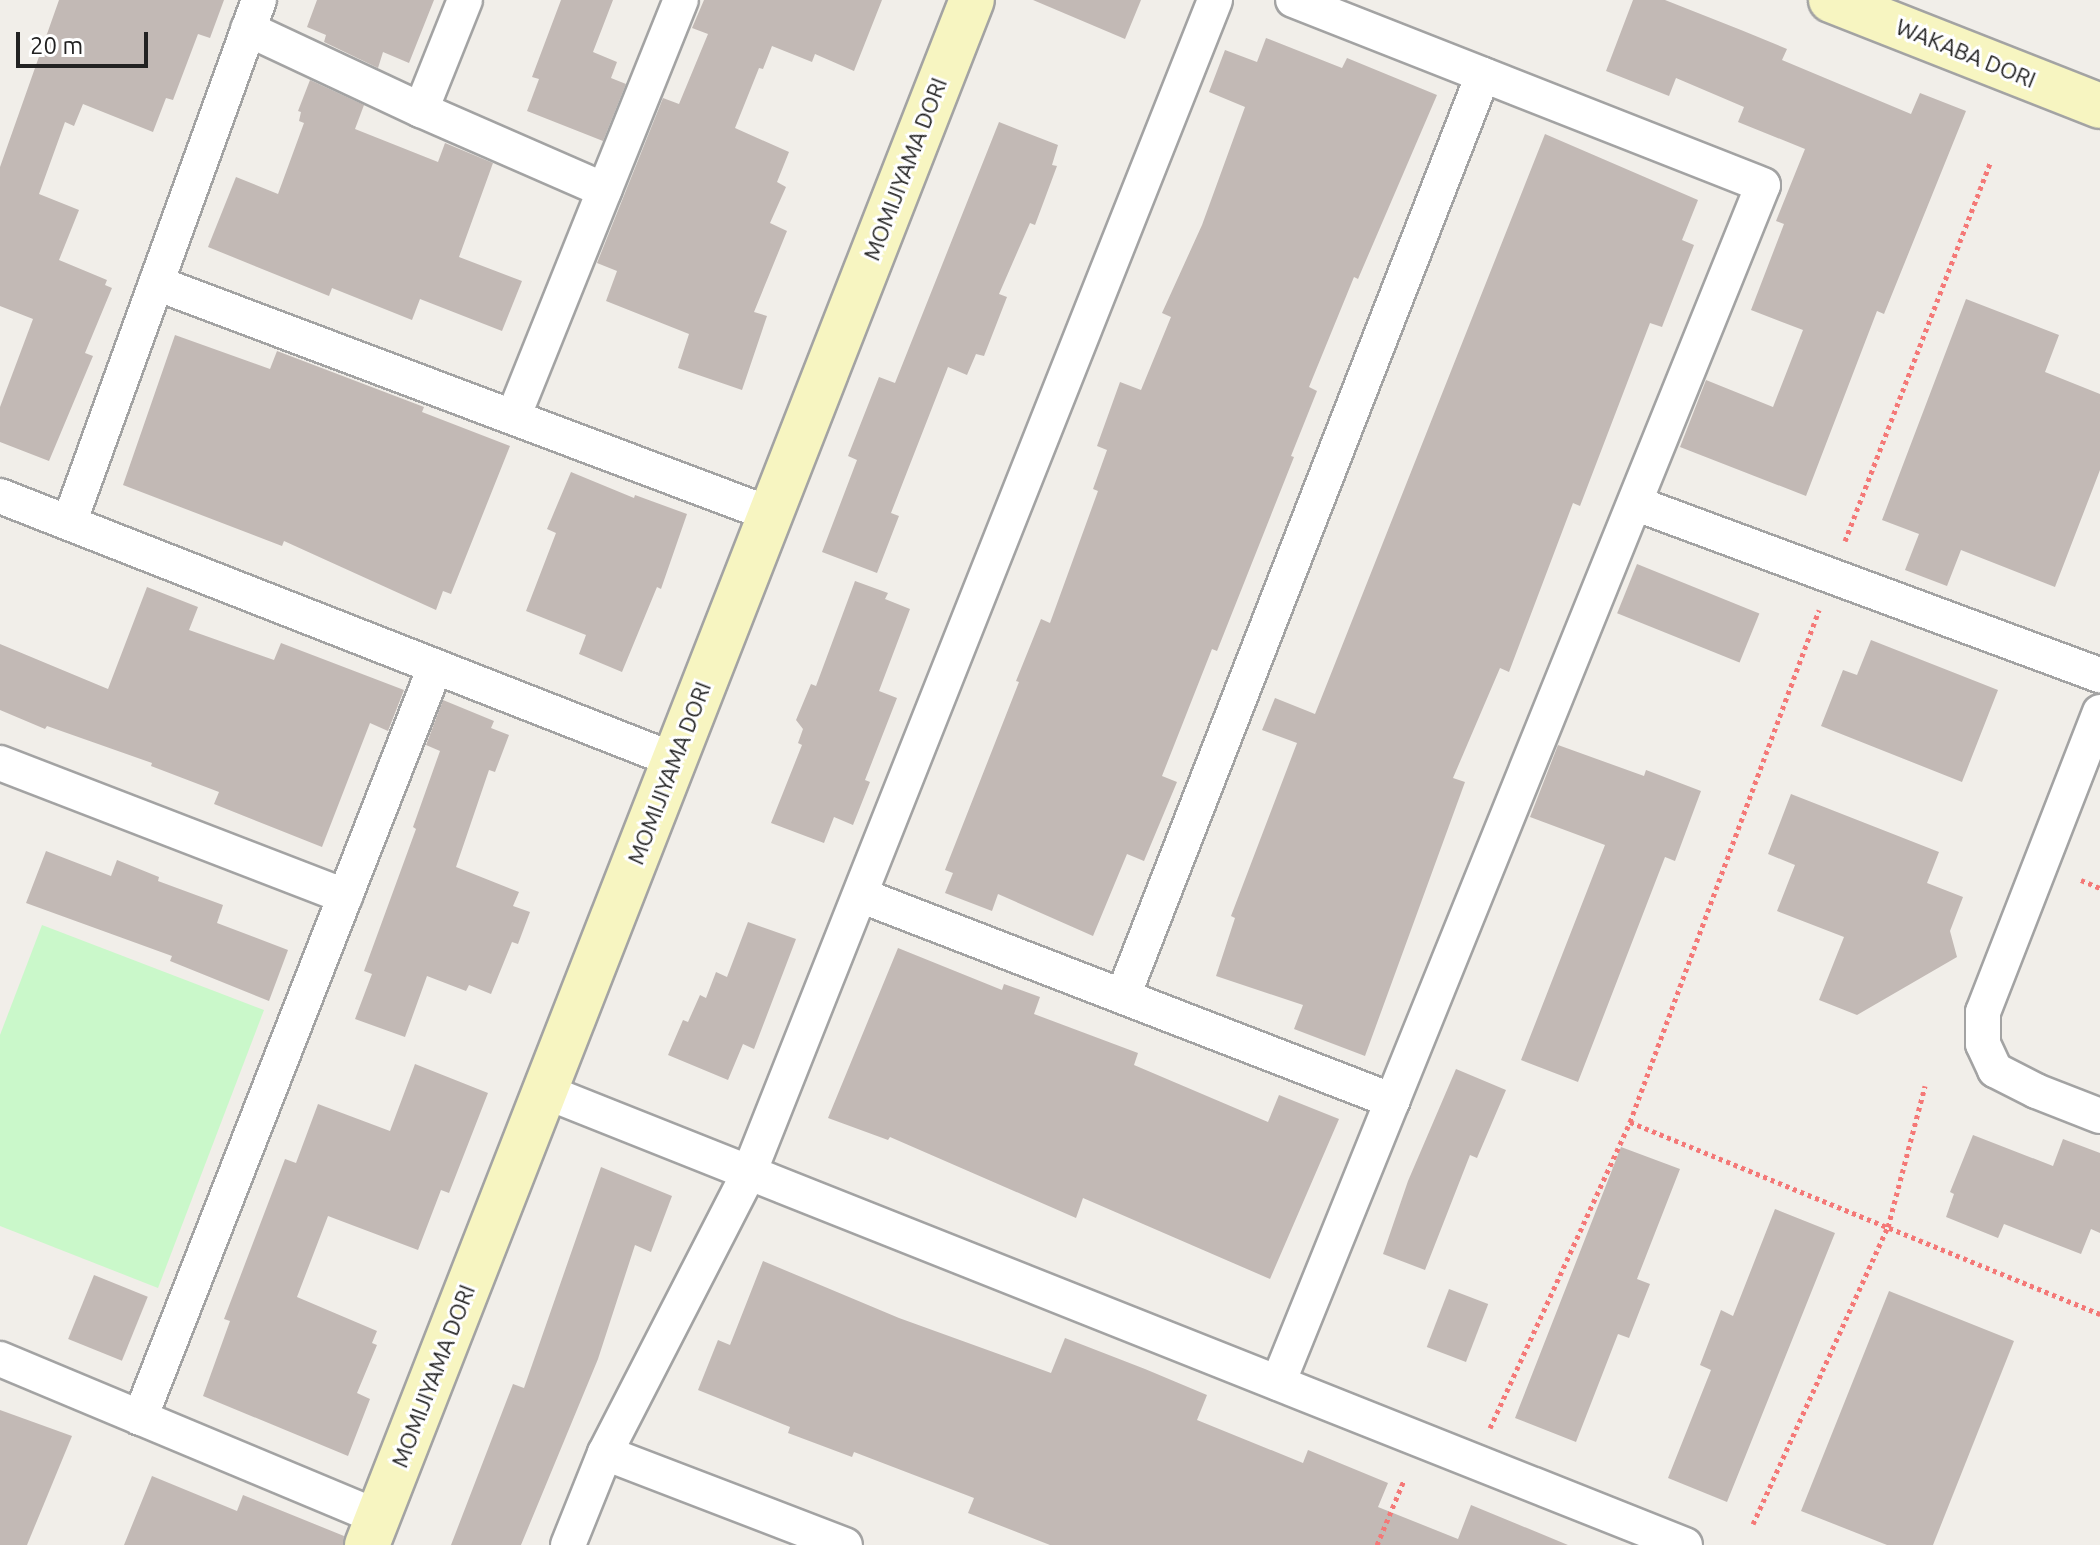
<!DOCTYPE html>
<html>
<head>
<meta charset="utf-8">
<style>
	body { margin:0 }
	#map { position:relative; width:2100px; height:1545px; overflow:hidden; background:#f1eee9; font-family:Ubuntu,sans-serif }
	div>[style] { position:absolute }
	.park>* { inset:0; background:#caf8ca }
	.building>* { inset:0; background:#c2b9b5; transform-origin:0 0 }
	.path>* { height:5px; margin-top:-2.5px; transform-origin:0; background:repeating-linear-gradient(90deg,#f47877 0 4px,transparent 0 8px) }
	.roads { filter:drop-shadow(2px 0 #a3a3a3) drop-shadow(-2px 0 #a3a3a3) drop-shadow(0 2px #a3a3a3) drop-shadow(0 -2px #a3a3a3) }
	.street>* { height:34px; margin:-17px; padding:0 17px; transform-origin:17px; border-radius:17px; background:#fff }
	.secondary>* { height:44px; margin:-22px; padding:0 22px; transform-origin:22px; border-radius:22px; background:#f7f5c1 }
	span { translate:-50% -50%; white-space:nowrap; text-align:center; line-height:1.15; -webkit-text-stroke:6px #fff; paint-order:stroke }
	.street-label { font-size:22px; color:#222 }
	.scale { position:absolute; left:16px; top:32px; width:132px; height:36px; box-sizing:border-box; border:4px solid #222; border-top:0; padding-left:10px; font-size:24px; line-height:28px; white-space:nowrap; color:#222; -webkit-text-stroke:6px #fff; paint-order:stroke }
</style>
</head>
<body>
<div id="map">
	<div class="park">
		<i style="clip-path:polygon(42px 925px,264px 1010px,158px 1288px,0 1226px,0 1035px)"></i>
	</div>
	<div class="building">
		<i style="clip-path:polygon(59px 0,224px 0,210px 38px,198px 34px,173px 100px,166px 98px,153px 132px,83px 104px,74px 126px,65px 122px,39px 194px,79px 210px,59px 260px,107px 280px,105px 285px,112px 288px,85px 353px,93px 356px,49px 461px,0 442px,0 407px,33px 319px,0 306px,0 167px)"></i>
		<i style="clip-path:polygon(317px 0,434px 0,409px 63px,383px 52px,378px 68px,324px 42px,326px 35px,307px 27px)"></i>
		<i style="clip-path:polygon(561px 0,613px 0,593px 52px,617px 62px,611px 78px,626px 84px,603px 141px,527px 111px,539px 79px,532px 77px)"></i>
		<i style="clip-path:polygon(704px 0,882px 0,854px 71px,815px 54px,812px 62px,772px 46px,763px 69px,759px 68px,735px 128px,789px 152px,777px 182px,786px 187px,770px 223px,787px 231px,754px 312px,767px 316px,742px 390px,678px 368px,689px 334px,606px 301px,617px 271px,597px 263px,663px 98px,679px 104px,708px 34px,692px 28px)"></i>
		<i style="clip-path:polygon(1033px 0,1141px 0,1125px 39px)"></i>
		<i style="clip-path:polygon(1633px 0,1665px 0,1741px 30px,1787px 49px,1782px 60px,1911px 114px,1920px 93px,1966px 111px,1884px 314px,1877px 311px,1806px 496px,1680px 447px,1706px 380px,1773px 407px,1803px 330px,1751px 310px,1784px 224px,1776px 221px,1805px 149px,1738px 122px,1744px 107px,1676px 78px,1669px 96px,1606px 71px)"></i>
		<i style="clip-path:polygon(1266px 38px,1342px 68px,1347px 58px,1437px 95px,1358px 279px,1354px 277px,1309px 387px,1317px 391px,1291px 456px,1294px 457px,1217px 651px,1212px 649px,1162px 776px,1177px 782px,1144px 861px,1127px 854px,1093px 936px,998px 894px,992px 911px,945px 893px,953px 873px,945px 870px,1019px 682px,1016px 681px,1041px 619px,1050px 623px,1098px 491px,1093px 489px,1107px 450px,1097px 446px,1120px 382px,1141px 390px,1171px 317px,1162px 313px,1202px 225px,1245px 107px,1209px 92px,1225px 50px,1257px 62px)"></i>
		<i style="clip-path:polygon(310px 80px,364px 105px,355px 129px,438px 162px,445px 143px,493px 163px,459px 257px,522px 281px,502px 331px,420px 299px,412px 320px,332px 288px,329px 296px,208px 247px,236px 177px,278px 194px,304px 123px,299px 121px,301px 112px,298px 111px)"></i>
		<i style="clip-path:polygon(999px 122px,1058px 145px,1052px 165px,1057px 166px,1035px 225px,1030px 223px,999px 294px,1007px 297px,984px 356px,976px 354px,967px 375px,948px 367px,891px 513px,899px 516px,877px 573px,822px 552px,857px 460px,848px 456px,879px 377px,895px 383px)"></i>
		<i style="clip-path:polygon(1545px 134px,1698px 200px,1682px 240px,1694px 245px,1662px 327px,1650px 323px,1580px 506px,1573px 503px,1509px 672px,1500px 668px,1453px 778px,1465px 782px,1365px 1056px,1294px 1029px,1303px 1005px,1216px 976px,1235px 918px,1231px 916px,1297px 743px,1262px 730px,1275px 698px,1315px 714px)"></i>
		<i style="clip-path:polygon(1966px 299px,2059px 335px,2045px 372px,2100px 394px,2100px 470px,2055px 587px,1961px 550px,1947px 586px,1905px 570px,1919px 534px,1882px 520px)"></i>
		<i style="clip-path:polygon(175px 335px,270px 369px,277px 351px,424px 407px,422px 412px,510px 446px,451px 594px,443px 591px,436px 610px,284px 541px,282px 546px,123px 485px)"></i>
		<i style="clip-path:polygon(571px 472px,634px 498px,635px 495px,687px 514px,661px 589px,657px 587px,622px 672px,579px 654px,586px 635px,526px 611px,556px 533px,547px 529px)"></i>
		<i style="left:1637px;top:564px;width:132px;height:53px;rotate:22deg"></i>
		<i style="clip-path:polygon(855px 581px,888px 593px,885px 599px,910px 609px,879px 691px,897px 698px,865px 780px,870px 782px,853px 825px,834px 817px,824px 843px,771px 823px,802px 745px,798px 743px,803px 729px,796px 720px,811px 684px,816px 686px)"></i>
		<i style="clip-path:polygon(147px 587px,198px 607px,189px 630px,274px 660px,281px 643px,404px 690px,388px 731px,370px 723px,322px 847px,214px 804px,219px 792px,151px 766px,152px 763px,47px 726px,45px 729px,0 710px,0 644px,108px 689px)"></i>
		<i style="clip-path:polygon(1871px 640px,1998px 690px,1962px 782px,1821px 726px,1843px 670px,1857px 675px)"></i>
		<i style="clip-path:polygon(443px 700px,494px 721px,491px 728px,509px 735px,495px 772px,489px 770px,456px 867px,519px 892px,513px 906px,530px 912px,518px 944px,512px 942px,491px 994px,469px 985px,466px 991px,427px 976px,405px 1037px,355px 1019px,372px 974px,364px 971px,416px 829px,413px 827px,440px 751px,426px 745px)"></i>
		<i style="clip-path:polygon(1558px 745px,1644px 776px,1646px 770px,1701px 791px,1675px 861px,1665px 857px,1578px 1082px,1521px 1060px,1605px 845px,1530px 817px)"></i>
		<i style="clip-path:polygon(1791px 794px,1939px 852px,1927px 883px,1963px 897px,1950px 931px,1957px 957px,1857px 1015px,1819px 1000px,1844px 937px,1777px 911px,1795px 865px,1768px 854px)"></i>
		<i style="clip-path:polygon(46px 851px,111px 876px,117px 860px,159px 877px,158px 881px,223px 905px,217px 923px,288px 950px,269px 1001px,170px 961px,172px 956px,26px 903px)"></i>
		<i style="clip-path:polygon(748px 922px,796px 939px,754px 1049px,743px 1044px,728px 1080px,668px 1055px,683px 1020px,688px 1022px,700px 995px,706px 998px,716px 972px,727px 977px)"></i>
		<i style="clip-path:polygon(898px 948px,1002px 990px,1004px 984px,1040px 997px,1034px 1014px,1138px 1053px,1134px 1065px,1268px 1122px,1279px 1095px,1339px 1119px,1270px 1279px,1083px 1198px,1076px 1218px,890px 1137px,888px 1140px,828px 1118px)"></i>
		<i style="clip-path:polygon(415px 1064px,488px 1093px,449px 1193px,441px 1190px,418px 1250px,328px 1216px,297px 1297px,377px 1331px,372px 1343px,377px 1345px,357px 1393px,370px 1399px,348px 1456px,203px 1396px,230px 1321px,224px 1319px,285px 1159px,296px 1163px,318px 1104px,390px 1131px)"></i>
		<i style="clip-path:polygon(1456px 1069px,1506px 1090px,1477px 1158px,1470px 1155px,1425px 1270px,1383px 1254px,1408px 1181px)"></i>
		<i style="clip-path:polygon(1973px 1135px,2053px 1166px,2063px 1139px,2100px 1153px,2100px 1233px,2091px 1229px,2081px 1254px,2004px 1224px,1998px 1238px,1946px 1217px,1954px 1194px,1950px 1192px)"></i>
		<i style="clip-path:polygon(1621px 1147px,1680px 1169px,1637px 1279px,1650px 1284px,1629px 1338px,1618px 1334px,1576px 1442px,1515px 1418px)"></i>
		<i style="clip-path:polygon(601px 1167px,672px 1196px,651px 1252px,635px 1245px,598px 1359px,521px 1545px,451px 1545px,513px 1384px,524px 1388px)"></i>
		<i style="clip-path:polygon(1775px 1209px,1835px 1233px,1727px 1502px,1668px 1478px,1711px 1370px,1700px 1365px,1721px 1310px,1733px 1316px)"></i>
		<i style="clip-path:polygon(763px 1261px,899px 1318px,1051px 1373px,1065px 1338px,1145px 1369px,1207px 1395px,1197px 1420px,1303px 1463px,1308px 1450px,1388px 1483px,1378px 1507px,1458px 1539px,1471px 1505px,1568px 1545px,1050px 1545px,968px 1513px,974px 1498px,854px 1452px,852px 1457px,788px 1433px,790px 1427px,698px 1390px,718px 1340px,730px 1345px)"></i>
		<i style="left:94px;top:1275px;width:58px;height:69px;rotate:22deg"></i>
		<i style="left:1449px;top:1289px;width:42px;height:62px;rotate:21deg"></i>
		<i style="clip-path:polygon(1889px 1291px,2014px 1341px,1933px 1545px,1887px 1545px,1801px 1511px)"></i>
		<i style="clip-path:polygon(0 1410px,72px 1436px,27px 1545px,0 1545px)"></i>
		<i style="clip-path:polygon(152px 1476px,237px 1511px,243px 1495px,344px 1536px,343px 1545px,124px 1545px)"></i>
	</div>
	<div class="path">
		<i style="left:1845px;top:541px;width:407px;rotate:-69deg"></i>
		<i style="left:2081px;top:880px;width:21px;rotate:23deg"></i>
		<i style="left:1630px;top:1122px;width:508px;rotate:22.22deg"></i>
		<i style="left:1490px;top:1428px;width:337px;rotate:-65.4deg"></i>
		<i style="left:1630px;top:1122px;width:546px;rotate:-69.74deg"></i>
		<i style="left:1753px;top:1524px;width:326px;rotate:-65.6deg"></i>
		<i style="left:1888px;top:1227px;width:146px;rotate:-75.3deg"></i>
		<i style="left:1377px;top:1545px;width:70px;rotate:-67.4deg"></i>
	</div>
	<div class="roads">
		<div class="street">
			<i style="left:248px;top:29px;width:191px;rotate:25.1deg"></i>
			<i style="left:421px;top:110px;width:200px;rotate:23.6deg"></i>
			<i style="left:421px;top:110px;width:118px;rotate:-68.2deg"></i>
			<i style="left:156px;top:283px;width:656px;rotate:20.62deg"></i>
			<i style="left:514px;top:415px;width:447px;rotate:-68.1deg"></i>
			<i style="left:0;top:496px;width:724px;rotate:21.39deg"></i>
			<i style="left:1637px;top:504px;width:494px;rotate:20.3deg"></i>
			<i style="left:69px;top:523px;width:556px;rotate:-70.03deg"></i>
			<i style="left:2100px;top:712px;width:322px;rotate:111.3deg"></i>
			<i style="left:1983px;top:1012px;width:32px;rotate:90deg"></i>
			<i style="left:1983px;top:1044px;width:29px;rotate:65deg"></i>
			<i style="left:1995px;top:1070px;width:46px;rotate:27.1deg"></i>
			<i style="left:2036px;top:1091px;width:69px;rotate:21.3deg"></i>
			<i style="left:0;top:763px;width:370px;rotate:21.1deg"></i>
			<i style="left:860px;top:895px;width:571px;rotate:21.13deg"></i>
			<i style="left:1123px;top:996px;width:989px;rotate:-68.65deg"></i>
			<i style="left:544px;top:1091px;width:1228px;rotate:21.7deg"></i>
			<i style="left:0;top:1359px;width:410px;rotate:22.7deg"></i>
			<i style="left:1278px;top:1383px;width:1292px;rotate:-67.96deg"></i>
			<i style="left:1763px;top:185px;width:505px;rotate:-158.51deg"></i>
			<i style="left:140px;top:1418px;width:807px;rotate:-68.55deg"></i>
			<i style="left:605px;top:1453px;width:257px;rotate:21deg"></i>
			<i style="left:568px;top:1545px;width:99px;rotate:-68.1deg"></i>
			<i style="left:605px;top:1453px;width:315px;rotate:-62.8deg"></i>
			<i style="left:749px;top:1173px;width:1262px;rotate:-68.33deg"></i>
		</div>
		<div class="secondary">
			<i style="left:1831px;top:0;width:289px;rotate:21.5deg"></i>
			<i style="left:367px;top:1545px;width:1659px;rotate:-68.62deg"></i>
		</div>
	</div>
	<div class="street-label">
		<span style="left:1966px;top:53px;rotate:22deg">WAKABA DORI</span>
		<span style="left:905px;top:169px;rotate:-69deg">MOMIJIYAMA DORI</span>
		<span style="left:669px;top:773px;rotate:-69deg">MOMIJIYAMA DORI</span>
		<span style="left:433px;top:1376px;rotate:-69deg">MOMIJIYAMA DORI</span>
	</div>
	<div class="scale">20 m</div>
</div>
</body>
</html>
